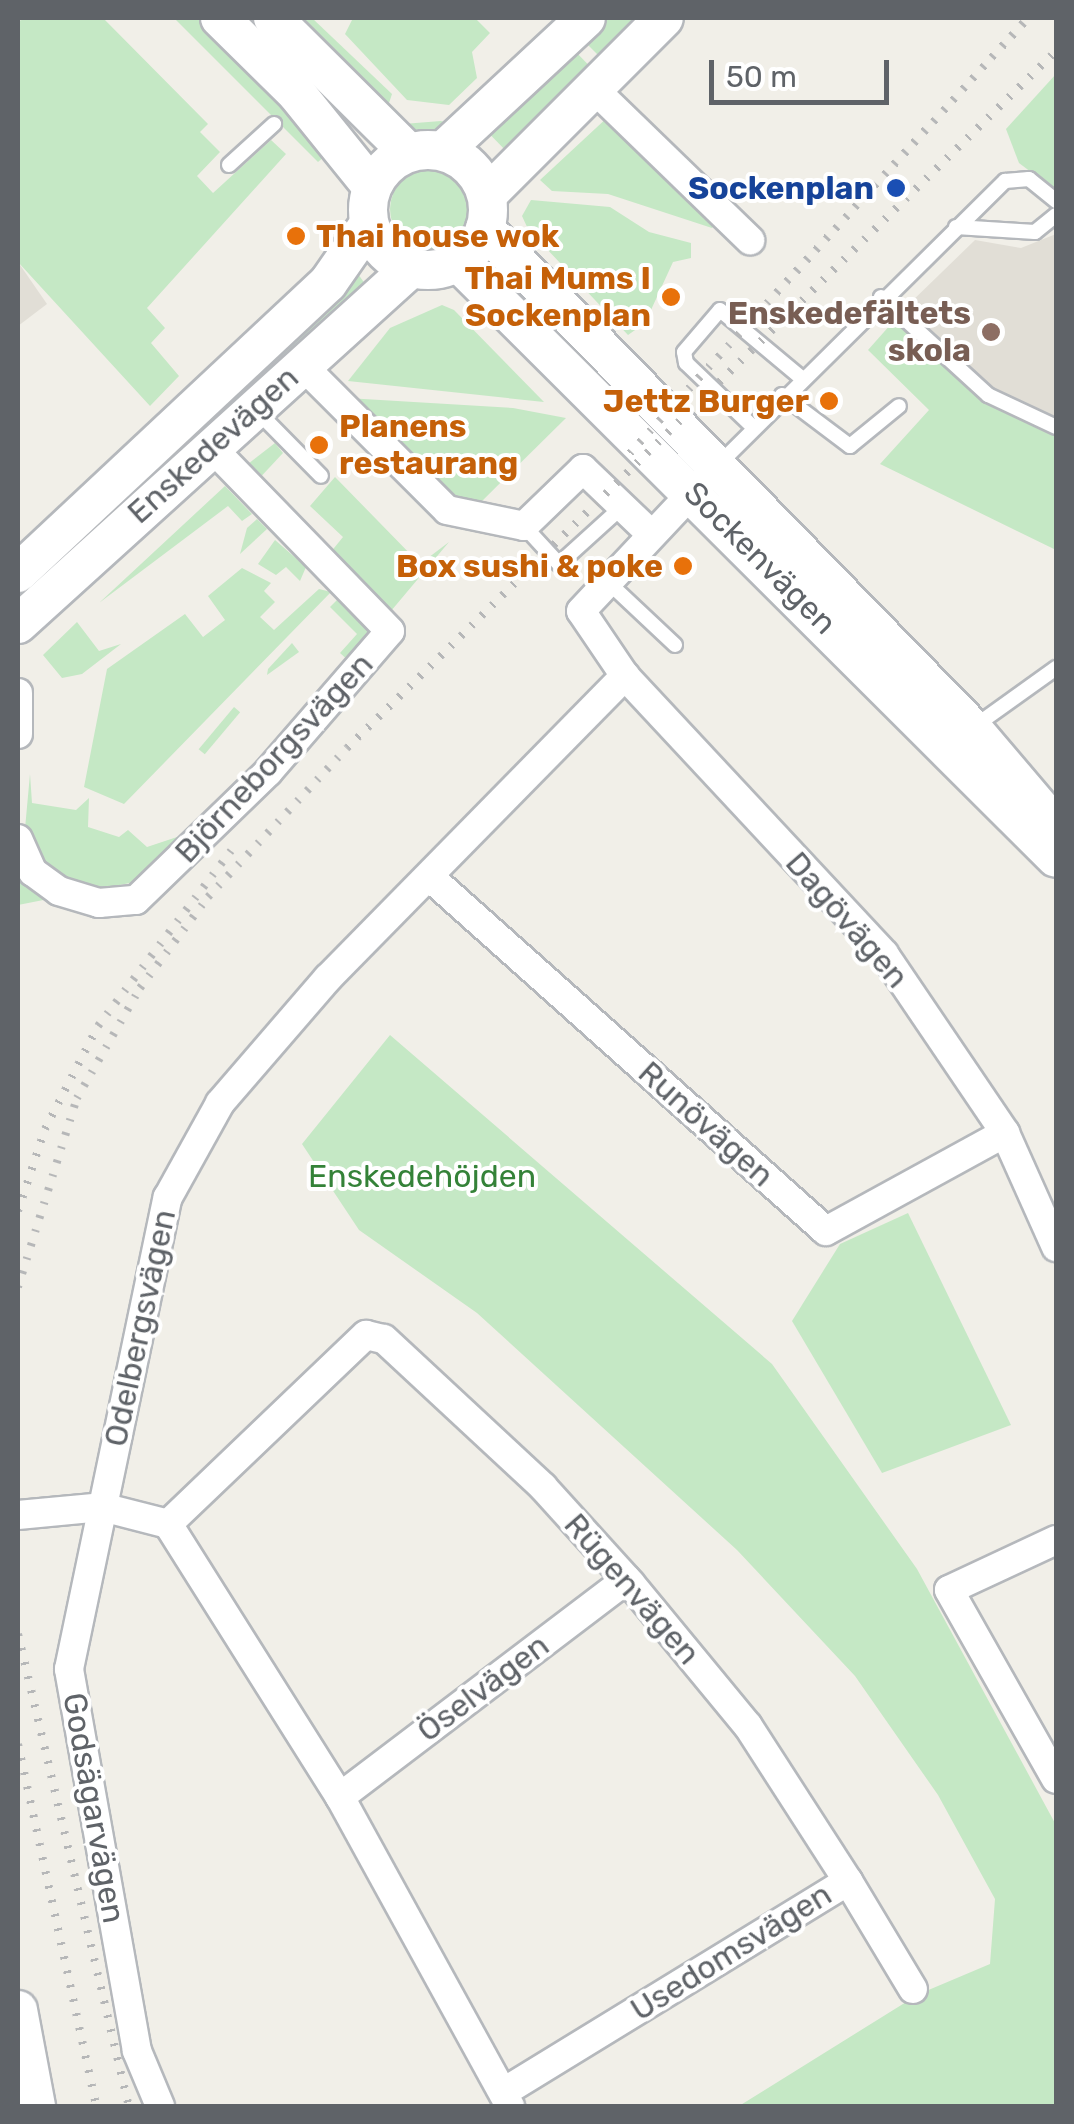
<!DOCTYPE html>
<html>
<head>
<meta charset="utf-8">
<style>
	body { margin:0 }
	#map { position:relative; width:1074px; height:2124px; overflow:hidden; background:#f1efe8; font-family:Rubik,sans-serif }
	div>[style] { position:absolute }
	.education>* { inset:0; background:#e1ded6 }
	.green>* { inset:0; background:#c5e8c5; transform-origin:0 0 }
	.round { border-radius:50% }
	.roads { filter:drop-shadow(2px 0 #b5b8bc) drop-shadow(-2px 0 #b5b8bc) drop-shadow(0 2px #b5b8bc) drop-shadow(0 -2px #b5b8bc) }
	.lane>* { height:14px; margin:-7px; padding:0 7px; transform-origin:7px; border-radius:7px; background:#fff }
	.street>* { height:28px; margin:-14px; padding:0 14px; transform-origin:14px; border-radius:14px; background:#fff }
	.secondary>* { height:38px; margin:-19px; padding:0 19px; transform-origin:19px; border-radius:19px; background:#fff }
	.secondary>.ring { margin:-19px; padding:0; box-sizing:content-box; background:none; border:38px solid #fff; border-radius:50% }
	.rail>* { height:8px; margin-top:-4px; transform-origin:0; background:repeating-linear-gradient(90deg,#b6b7b8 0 2.5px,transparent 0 14.5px) }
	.dots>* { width:28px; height:28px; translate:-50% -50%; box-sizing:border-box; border:5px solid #fff; border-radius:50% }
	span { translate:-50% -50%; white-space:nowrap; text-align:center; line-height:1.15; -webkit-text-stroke:8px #fff; paint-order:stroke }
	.transit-label { font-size:32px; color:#164399; font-weight:700 }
	.right { translate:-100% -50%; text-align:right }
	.food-label { font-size:32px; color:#c56008; font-weight:700 }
	.left { translate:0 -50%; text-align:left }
	.education-label { font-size:32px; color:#785e54; font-weight:700 }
	.street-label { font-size:32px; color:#5f6368 }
	.park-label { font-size:32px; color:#348238 }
	.frame { position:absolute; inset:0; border:20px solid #5f6368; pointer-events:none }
	.scale { position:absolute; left:709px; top:60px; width:180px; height:45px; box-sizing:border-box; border:5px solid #5f6368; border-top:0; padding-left:12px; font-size:30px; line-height:35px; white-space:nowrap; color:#5f6368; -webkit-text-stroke:8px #fff; paint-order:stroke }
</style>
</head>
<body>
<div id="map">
	<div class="education">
		<i style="clip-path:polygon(1056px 234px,1056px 434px,946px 358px,907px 306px,975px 240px,1021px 248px)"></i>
		<i style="clip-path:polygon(18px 262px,47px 304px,18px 326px)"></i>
	</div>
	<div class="green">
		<i style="clip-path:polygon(29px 18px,103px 18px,208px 124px,200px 132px,220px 152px,197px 176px,213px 193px,271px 140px,286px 154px,147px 308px,165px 328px,151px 343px,179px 376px,150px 406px,18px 262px,18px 21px)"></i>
		<i style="clip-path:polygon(174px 18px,197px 18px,326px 155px,318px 162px)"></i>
		<i style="clip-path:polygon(293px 18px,312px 18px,392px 94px,386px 112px)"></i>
		<i style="clip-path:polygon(353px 18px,475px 18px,490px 33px,472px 52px,477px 78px,449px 105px,407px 100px,345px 34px)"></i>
		<i style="clip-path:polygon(606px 18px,646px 18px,603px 60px,583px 40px)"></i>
		<i style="left:573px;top:49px;width:29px;height:119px;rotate:46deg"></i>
		<i style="clip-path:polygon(1056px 74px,1056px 191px,1019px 163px,1006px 129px)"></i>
		<i style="clip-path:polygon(610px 115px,718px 221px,712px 228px,608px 194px,552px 191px,540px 180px)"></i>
		<i style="clip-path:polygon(441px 121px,455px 125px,416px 139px,403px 124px)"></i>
		<i class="round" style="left:390px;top:169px;width:80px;height:80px"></i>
		<i style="clip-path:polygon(531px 200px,610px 207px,649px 232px,691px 243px,691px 258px,673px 262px,645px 323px,628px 335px,528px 229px,522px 216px)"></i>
		<i style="clip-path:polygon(358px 274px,368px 288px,282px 362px,273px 350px)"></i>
		<i style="clip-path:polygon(442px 305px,454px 310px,544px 402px,348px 381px,390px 328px)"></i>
		<i style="clip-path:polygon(907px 306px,946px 358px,1056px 434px,1056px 550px,880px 464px,929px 410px,868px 350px)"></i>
		<i style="clip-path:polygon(265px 359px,274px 371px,18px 608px,18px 591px)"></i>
		<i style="clip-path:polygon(347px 398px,513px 408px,566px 418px,478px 505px,448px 496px)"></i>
		<i style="clip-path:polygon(275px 443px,283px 453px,255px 483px,244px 467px)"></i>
		<i style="clip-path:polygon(335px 477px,420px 564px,449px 542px,391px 611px,330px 553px,343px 537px,310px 506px)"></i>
		<i style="clip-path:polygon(225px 486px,252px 514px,242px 521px,228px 506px,99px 603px)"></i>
		<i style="clip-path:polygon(257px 519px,267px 529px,240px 554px,247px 528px)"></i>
		<i style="clip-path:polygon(275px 540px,306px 567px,300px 581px,286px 567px,276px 575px,258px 564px)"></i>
		<i style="clip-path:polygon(242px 568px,271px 583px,264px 591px,275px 602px,260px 617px,274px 630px,319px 589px,331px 592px,124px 804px,84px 787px,107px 669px,185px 614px,203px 637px,225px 620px,208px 596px)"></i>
		<i style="clip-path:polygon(338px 599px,375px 638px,350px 662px,340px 653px,357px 634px,330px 607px)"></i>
		<i style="clip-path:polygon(77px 622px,99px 651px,121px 644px,82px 674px,62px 678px,43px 655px)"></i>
		<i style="clip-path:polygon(292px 643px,299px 652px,267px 675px,268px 669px)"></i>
		<i style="left:234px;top:707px;width:8px;height:55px;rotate:40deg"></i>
		<i style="clip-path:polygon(30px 774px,32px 803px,76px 810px,89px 798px,88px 827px,119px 837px,128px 830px,147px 847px,186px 834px,145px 880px,18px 905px)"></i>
		<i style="clip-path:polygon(390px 1035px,772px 1364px,917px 1569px,1056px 1825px,1056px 2106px,739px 2106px,919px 1994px,990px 1964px,995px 1899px,938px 1795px,855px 1676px,737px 1550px,477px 1313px,359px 1230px,302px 1144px)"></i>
		<i style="clip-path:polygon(908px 1213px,1011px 1425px,882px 1473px,792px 1321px,840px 1244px)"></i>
	</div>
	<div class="roads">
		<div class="lane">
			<i style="left:229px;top:165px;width:61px;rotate:-42.3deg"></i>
			<i style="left:956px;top:227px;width:79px;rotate:3.6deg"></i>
			<i style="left:1035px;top:232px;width:27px;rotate:-39deg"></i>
			<i style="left:881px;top:297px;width:145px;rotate:42.5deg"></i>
			<i style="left:988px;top:395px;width:75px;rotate:25.2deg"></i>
			<i style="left:782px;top:395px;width:85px;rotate:36.9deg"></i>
			<i style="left:850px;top:446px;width:63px;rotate:-39.2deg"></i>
			<i style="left:257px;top:411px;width:91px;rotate:45.4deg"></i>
			<i style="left:752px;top:426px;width:91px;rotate:-136.3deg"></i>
			<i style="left:686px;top:363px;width:11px;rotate:-100deg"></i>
			<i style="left:684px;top:352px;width:55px;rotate:-49.4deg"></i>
			<i style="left:720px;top:310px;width:104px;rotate:39.9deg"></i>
			<i style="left:718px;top:465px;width:404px;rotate:-44.7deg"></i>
			<i style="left:1005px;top:181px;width:24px;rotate:-5deg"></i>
			<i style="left:1029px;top:179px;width:35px;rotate:39deg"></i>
			<i style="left:524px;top:526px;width:52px;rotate:47.4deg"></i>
			<i style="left:559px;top:564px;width:86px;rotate:-42.2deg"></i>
			<i style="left:608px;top:582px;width:92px;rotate:43.2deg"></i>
			<i style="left:975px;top:726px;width:100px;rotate:-35.6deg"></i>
		</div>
		<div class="street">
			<i style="left:593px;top:88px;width:219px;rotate:44.1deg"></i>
			<i style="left:301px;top:364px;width:206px;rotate:45deg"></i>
			<i style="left:447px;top:510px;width:79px;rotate:11.7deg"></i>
			<i style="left:524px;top:526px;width:82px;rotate:-44deg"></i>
			<i style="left:583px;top:469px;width:95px;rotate:43.7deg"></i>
			<i style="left:625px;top:676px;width:380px;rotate:47deg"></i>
			<i style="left:884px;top:954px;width:216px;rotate:55.9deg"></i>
			<i style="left:1005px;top:1133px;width:125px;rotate:65.9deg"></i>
			<i style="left:18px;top:693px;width:41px;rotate:90deg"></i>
			<i style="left:18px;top:839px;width:36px;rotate:66deg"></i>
			<i style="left:33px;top:872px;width:32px;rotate:36deg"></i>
			<i style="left:59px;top:891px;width:42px;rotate:16.7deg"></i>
			<i style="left:99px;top:903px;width:37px;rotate:-5deg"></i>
			<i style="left:136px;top:900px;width:184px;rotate:-44.1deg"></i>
			<i style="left:268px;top:772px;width:186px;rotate:-49.1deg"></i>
			<i style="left:390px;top:631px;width:258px;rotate:-134.2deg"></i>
			<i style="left:432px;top:879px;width:528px;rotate:41.78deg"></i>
			<i style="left:826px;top:1231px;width:204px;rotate:-28.7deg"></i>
			<i style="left:18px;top:1515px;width:84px;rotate:-5.4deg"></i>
			<i style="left:102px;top:1507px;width:68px;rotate:14.4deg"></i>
			<i style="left:168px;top:1524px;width:323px;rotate:57.8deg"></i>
			<i style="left:340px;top:1797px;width:353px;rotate:61.2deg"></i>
			<i style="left:168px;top:1524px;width:274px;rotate:-43.7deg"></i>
			<i style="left:366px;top:1335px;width:18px;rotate:13deg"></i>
			<i style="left:384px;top:1339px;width:217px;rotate:42.9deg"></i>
			<i style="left:543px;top:1487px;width:130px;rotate:47.8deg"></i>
			<i style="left:630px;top:1583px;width:185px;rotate:50.5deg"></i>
			<i style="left:748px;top:1726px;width:184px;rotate:57.2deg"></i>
			<i style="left:1056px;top:1540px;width:118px;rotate:155deg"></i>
			<i style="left:949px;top:1590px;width:217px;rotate:60.5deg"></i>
			<i style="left:340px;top:1797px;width:360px;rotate:-37.2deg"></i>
			<i style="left:507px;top:2090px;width:400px;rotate:-31.5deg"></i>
			<i style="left:848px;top:1881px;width:126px;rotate:59deg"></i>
			<i style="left:160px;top:2106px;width:60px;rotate:-112.7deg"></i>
			<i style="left:137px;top:2051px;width:388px;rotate:-100.1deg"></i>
			<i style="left:69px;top:1669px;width:482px;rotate:-78.2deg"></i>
			<i style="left:168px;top:1197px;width:107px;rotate:-61deg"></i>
			<i style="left:220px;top:1103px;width:165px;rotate:-49.2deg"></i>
			<i style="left:328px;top:978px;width:424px;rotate:-45.5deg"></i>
			<i style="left:625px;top:676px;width:78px;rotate:-124.1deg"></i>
			<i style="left:581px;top:611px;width:177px;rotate:-46.8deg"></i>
		</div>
		<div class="secondary">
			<i style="left:220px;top:18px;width:108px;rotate:44.6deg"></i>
			<i style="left:297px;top:94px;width:119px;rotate:51.1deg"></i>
			<i style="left:273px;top:18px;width:190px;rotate:44.8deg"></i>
			<i class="ring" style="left:368px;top:150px;width:82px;height:82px"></i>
			<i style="left:443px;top:151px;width:195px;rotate:-42.9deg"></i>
			<i style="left:487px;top:195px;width:250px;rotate:-45deg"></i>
			<i style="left:485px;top:229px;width:697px;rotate:45.7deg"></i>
			<i style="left:972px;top:728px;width:130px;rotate:49.7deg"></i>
			<i style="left:458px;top:262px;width:844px;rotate:44.9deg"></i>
			<i style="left:18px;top:573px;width:424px;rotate:-43.1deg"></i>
			<i style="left:328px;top:283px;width:72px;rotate:-55.2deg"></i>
			<i style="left:18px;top:624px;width:530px;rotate:-42.17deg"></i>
			<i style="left:18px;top:2010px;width:98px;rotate:79.4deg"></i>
		</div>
	</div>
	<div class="rail">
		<i style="left:630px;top:453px;width:590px;rotate:-47.54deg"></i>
		<i style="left:18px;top:1211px;width:86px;rotate:-71.8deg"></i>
		<i style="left:45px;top:1129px;width:116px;rotate:-62.8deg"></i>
		<i style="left:98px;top:1026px;width:228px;rotate:-52.8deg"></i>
		<i style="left:18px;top:1287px;width:198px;rotate:-72.7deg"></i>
		<i style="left:77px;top:1098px;width:127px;rotate:-60.2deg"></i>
		<i style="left:140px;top:988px;width:114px;rotate:-53.2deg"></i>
		<i style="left:208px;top:897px;width:204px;rotate:-47deg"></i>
		<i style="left:347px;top:748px;width:994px;rotate:-44.51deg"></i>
		<i style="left:18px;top:1634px;width:485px;rotate:76.8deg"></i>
		<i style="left:18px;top:1744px;width:370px;rotate:77.8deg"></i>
	</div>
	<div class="dots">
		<i style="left:896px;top:188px;background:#1a4fb4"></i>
		<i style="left:296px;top:236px;background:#e8710a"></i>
		<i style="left:671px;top:297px;background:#e8710a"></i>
		<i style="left:991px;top:332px;background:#8d6e63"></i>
		<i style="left:829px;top:401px;background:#e8710a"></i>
		<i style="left:319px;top:445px;background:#e8710a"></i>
		<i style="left:683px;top:566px;background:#e8710a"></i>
	</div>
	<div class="transit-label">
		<span class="right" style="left:874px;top:188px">Sockenplan</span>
	</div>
	<div class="food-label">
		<span class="left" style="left:316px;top:236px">Thai house wok</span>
		<span class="right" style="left:651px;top:297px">Thai Mums I<br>Sockenplan</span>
		<span class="right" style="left:809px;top:401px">Jettz Burger</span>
		<span class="left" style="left:339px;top:445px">Planens<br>restaurang</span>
		<span class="right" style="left:663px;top:566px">Box sushi &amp; poke</span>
	</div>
	<div class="education-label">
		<span class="right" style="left:971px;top:332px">Enskedefältets<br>skola</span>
	</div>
	<div class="street-label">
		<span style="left:213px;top:445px;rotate:-42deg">Enskedevägen</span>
		<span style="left:760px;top:558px;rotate:45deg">Sockenvägen</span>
		<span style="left:274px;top:758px;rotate:-47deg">Björneborgsvägen</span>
		<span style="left:847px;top:920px;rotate:49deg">Dagövägen</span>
		<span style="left:706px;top:1124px;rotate:42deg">Runövägen</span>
		<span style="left:140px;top:1328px;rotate:-78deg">Odelbergsvägen</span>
		<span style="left:632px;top:1589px;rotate:49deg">Rügenvägen</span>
		<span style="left:483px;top:1688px;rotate:-37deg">Öselvägen</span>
		<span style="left:94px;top:1808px;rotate:80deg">Godsägarvägen</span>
		<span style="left:731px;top:1952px;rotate:-32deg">Usedomsvägen</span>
	</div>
	<div class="park-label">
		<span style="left:422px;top:1176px">Enskedehöjden</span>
	</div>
	<div class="frame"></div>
	<div class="scale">50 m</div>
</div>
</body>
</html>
